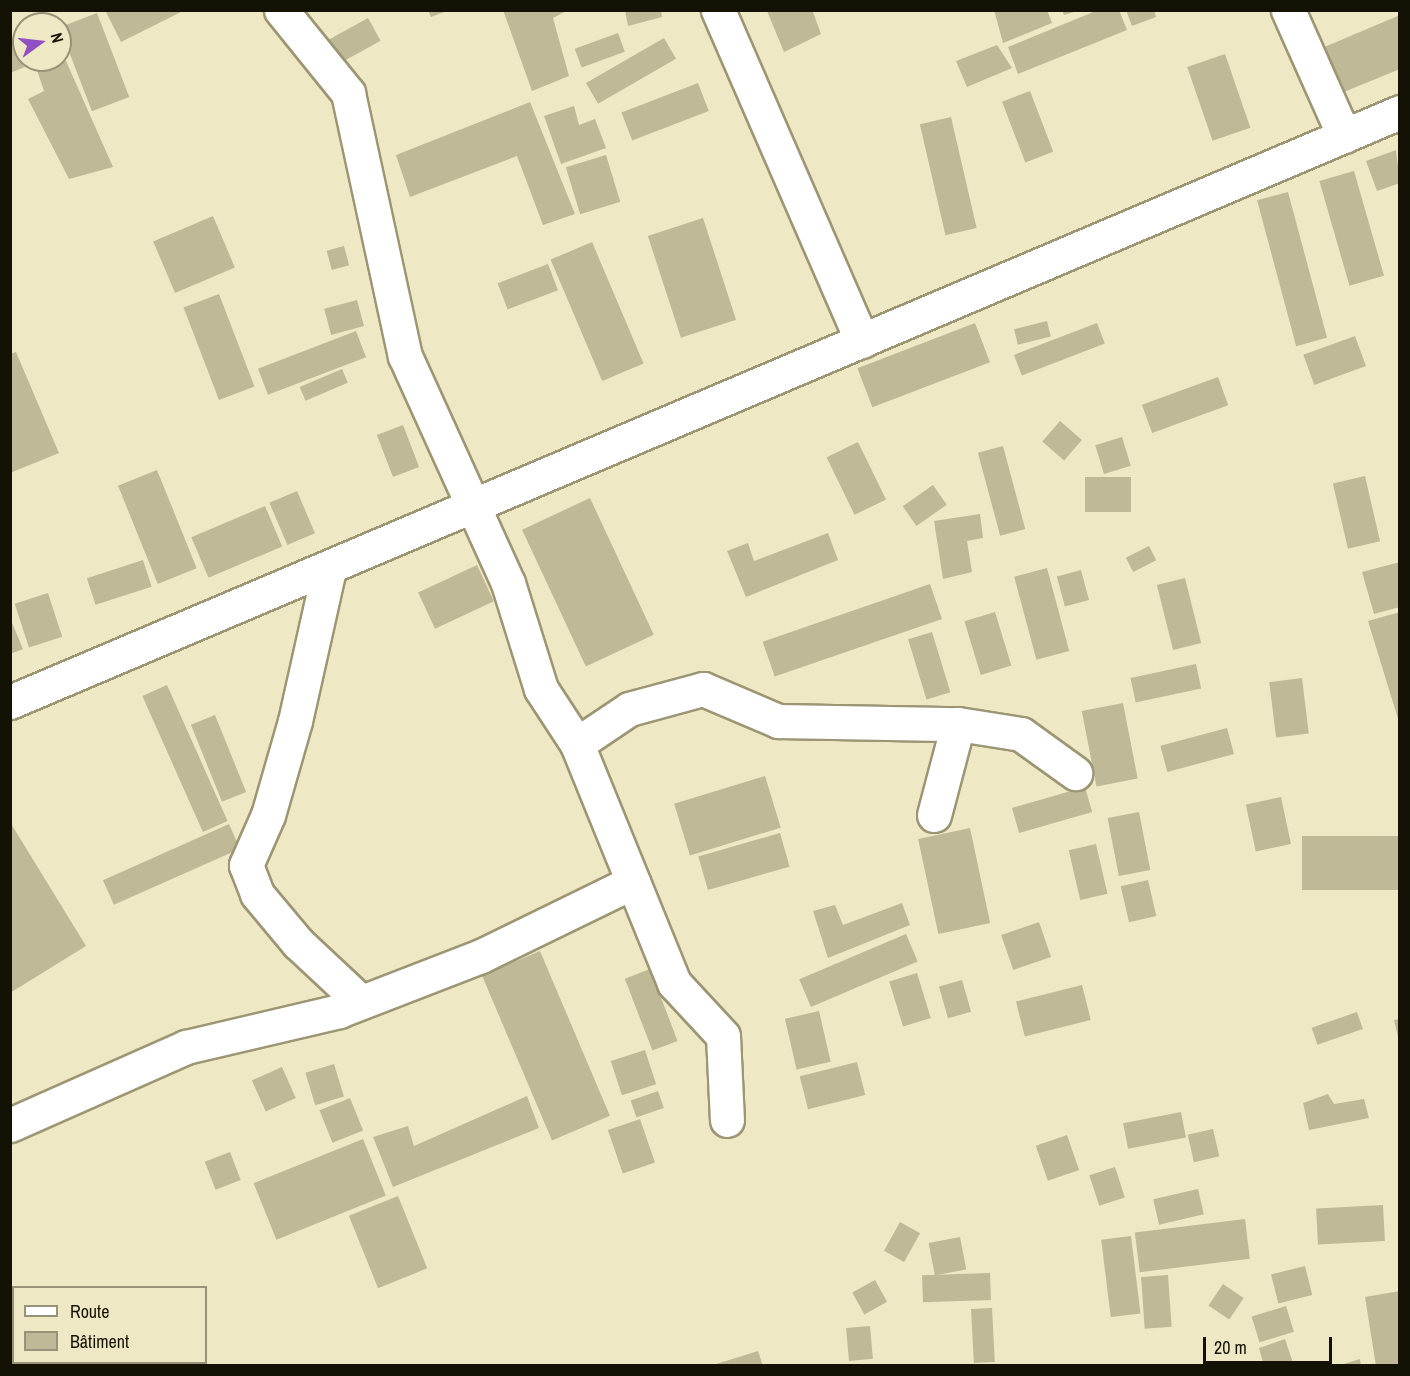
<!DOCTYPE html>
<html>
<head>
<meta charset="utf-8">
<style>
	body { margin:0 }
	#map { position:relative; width:1410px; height:1376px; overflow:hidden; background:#efe8c5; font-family:"Archivo Narrow",sans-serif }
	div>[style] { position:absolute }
	.building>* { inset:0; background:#c0b997; transform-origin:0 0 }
	.roads { filter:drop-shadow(2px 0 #9c9675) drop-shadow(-2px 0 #9c9675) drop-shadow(0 2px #9c9675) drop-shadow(0 -2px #9c9675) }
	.minor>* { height:33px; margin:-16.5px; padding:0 16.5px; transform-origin:16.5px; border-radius:16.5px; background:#fff }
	span { translate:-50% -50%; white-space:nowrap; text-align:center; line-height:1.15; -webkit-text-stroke:5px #efe8c5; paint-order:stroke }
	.frame { position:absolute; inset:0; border:12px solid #141105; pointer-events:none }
	.legend { position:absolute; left:12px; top:1286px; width:195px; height:78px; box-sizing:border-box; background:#efe8c5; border:2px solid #979278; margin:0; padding:8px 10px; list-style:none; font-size:18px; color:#141105 }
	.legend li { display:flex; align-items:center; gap:12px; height:30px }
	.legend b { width:30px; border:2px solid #979278 }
	.north { position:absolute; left:12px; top:12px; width:60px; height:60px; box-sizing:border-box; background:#efe8c5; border:2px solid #979278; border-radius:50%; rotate:75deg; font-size:16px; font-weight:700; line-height:24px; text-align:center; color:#141105 }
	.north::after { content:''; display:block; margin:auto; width:21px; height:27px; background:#924fc4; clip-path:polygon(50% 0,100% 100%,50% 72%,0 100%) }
	.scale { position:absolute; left:1203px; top:1337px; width:129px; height:27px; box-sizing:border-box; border:3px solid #141105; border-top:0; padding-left:8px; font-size:18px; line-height:21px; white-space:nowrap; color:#141105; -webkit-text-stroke:4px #efe8c5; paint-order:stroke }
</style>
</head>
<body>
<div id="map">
	<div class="building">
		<i style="clip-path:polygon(105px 10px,185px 10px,121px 42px)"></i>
		<i style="clip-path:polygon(428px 10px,447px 10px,447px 11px,431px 17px)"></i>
		<i style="clip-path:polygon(503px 10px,568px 10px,553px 18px,569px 76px,532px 91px)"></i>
		<i style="clip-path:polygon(625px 10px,661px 10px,662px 17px,628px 26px)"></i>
		<i style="clip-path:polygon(994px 10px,1047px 10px,1052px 23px,1003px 43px)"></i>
		<i style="clip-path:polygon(1062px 10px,1077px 10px,1077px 11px,1064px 15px)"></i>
		<i style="clip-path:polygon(1098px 10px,1119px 10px,1127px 30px,1018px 74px,1008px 47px)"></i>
		<i style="clip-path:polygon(1126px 10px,1154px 10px,1156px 17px,1132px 26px)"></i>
		<i style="clip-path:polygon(767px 11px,817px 11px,813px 12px,821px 34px,784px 52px)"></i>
		<i style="left:97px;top:13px;width:90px;height:40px;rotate:69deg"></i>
		<i style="clip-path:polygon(1400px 15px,1400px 69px,1334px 96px,1315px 51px)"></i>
		<i style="left:368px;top:18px;width:26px;height:45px;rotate:61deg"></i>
		<i style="left:618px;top:33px;width:20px;height:46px;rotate:70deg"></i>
		<i style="clip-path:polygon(24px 37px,24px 60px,42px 60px,10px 73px,10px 43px)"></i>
		<i style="left:664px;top:38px;width:24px;height:90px;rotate:60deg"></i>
		<i style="clip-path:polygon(997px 45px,1012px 68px,967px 87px,956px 61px)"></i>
		<i style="left:1225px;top:54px;width:78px;height:40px;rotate:71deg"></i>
		<i style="clip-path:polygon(66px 61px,113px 167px,69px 179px,28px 99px,44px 91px,37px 70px)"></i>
		<i style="left:698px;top:83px;width:30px;height:82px;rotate:69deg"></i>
		<i style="left:1030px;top:91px;width:65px;height:30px;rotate:69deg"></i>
		<i style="clip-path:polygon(530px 102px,575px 214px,543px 225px,517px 156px,410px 197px,396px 155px)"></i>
		<i style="clip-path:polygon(574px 106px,579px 125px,595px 119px,606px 148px,561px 164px,544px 116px)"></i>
		<i style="left:951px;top:117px;width:114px;height:32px;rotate:77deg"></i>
		<i style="clip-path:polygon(1396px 150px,1400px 183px,1377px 191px,1366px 161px)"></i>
		<i style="left:606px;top:155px;width:49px;height:42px;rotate:73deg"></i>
		<i style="left:1354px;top:171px;width:109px;height:36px;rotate:74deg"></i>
		<i style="left:1288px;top:192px;width:151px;height:32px;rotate:75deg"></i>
		<i style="left:213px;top:216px;width:56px;height:65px;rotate:67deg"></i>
		<i style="left:703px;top:218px;width:107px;height:58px;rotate:72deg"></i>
		<i style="left:592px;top:242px;width:132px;height:45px;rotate:67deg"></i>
		<i style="left:344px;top:246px;width:20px;height:18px;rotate:75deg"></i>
		<i style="left:548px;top:264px;width:28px;height:54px;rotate:69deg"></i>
		<i style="left:219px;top:294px;width:99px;height:38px;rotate:69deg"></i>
		<i style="left:357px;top:300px;width:27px;height:34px;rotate:75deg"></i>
		<i style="left:1047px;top:321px;width:16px;height:34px;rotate:76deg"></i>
		<i style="left:975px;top:323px;width:42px;height:126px;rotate:69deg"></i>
		<i style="left:1097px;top:323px;width:22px;height:89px;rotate:69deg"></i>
		<i style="left:356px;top:331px;width:28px;height:105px;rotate:69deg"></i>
		<i style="left:1355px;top:336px;width:32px;height:55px;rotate:70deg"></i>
		<i style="clip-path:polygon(16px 352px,59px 453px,10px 473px,10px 354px)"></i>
		<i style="left:342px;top:369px;width:15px;height:46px;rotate:67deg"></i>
		<i style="left:1218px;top:377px;width:30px;height:81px;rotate:70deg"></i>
		<i style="left:1060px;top:421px;width:29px;height:27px;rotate:41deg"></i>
		<i style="left:403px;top:425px;width:45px;height:28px;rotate:69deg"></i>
		<i style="left:1122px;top:437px;width:30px;height:28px;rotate:73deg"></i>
		<i style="left:858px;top:442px;width:64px;height:35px;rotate:64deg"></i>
		<i style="left:1003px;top:446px;width:86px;height:26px;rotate:75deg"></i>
		<i style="left:157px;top:470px;width:106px;height:42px;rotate:68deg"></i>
		<i style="left:1365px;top:476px;width:67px;height:33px;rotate:77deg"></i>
		<i style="left:1131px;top:477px;width:35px;height:46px;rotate:90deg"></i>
		<i style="left:933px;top:485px;width:24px;height:37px;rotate:55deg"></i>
		<i style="left:297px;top:491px;width:46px;height:30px;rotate:67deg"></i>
		<i style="left:590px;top:498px;width:151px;height:75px;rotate:65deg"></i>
		<i style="left:265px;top:506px;width:44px;height:80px;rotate:67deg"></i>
		<i style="clip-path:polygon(980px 514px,983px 538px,967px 541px,972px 572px,943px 579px,934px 521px)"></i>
		<i style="clip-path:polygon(828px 533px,838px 560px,746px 597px,727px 551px,748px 543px,754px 561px)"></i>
		<i style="left:1149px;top:546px;width:16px;height:26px;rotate:63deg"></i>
		<i style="left:143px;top:560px;width:28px;height:59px;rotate:72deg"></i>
		<i style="clip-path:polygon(1400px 562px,1400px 607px,1374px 614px,1362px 572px)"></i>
		<i style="left:477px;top:565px;width:40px;height:65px;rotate:65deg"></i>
		<i style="left:1047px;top:568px;width:86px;height:34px;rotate:75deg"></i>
		<i style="left:1081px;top:570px;width:31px;height:25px;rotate:75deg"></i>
		<i style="left:1185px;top:578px;width:67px;height:29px;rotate:76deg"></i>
		<i style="left:930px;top:584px;width:37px;height:177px;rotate:71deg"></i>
		<i style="left:48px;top:593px;width:46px;height:35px;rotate:72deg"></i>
		<i style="left:995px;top:612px;width:56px;height:32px;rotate:73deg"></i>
		<i style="clip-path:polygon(1400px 612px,1400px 722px,1399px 722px,1368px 621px)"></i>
		<i style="clip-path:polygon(10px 618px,23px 649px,10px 654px)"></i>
		<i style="left:932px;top:632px;width:63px;height:25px;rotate:73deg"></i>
		<i style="left:1196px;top:664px;width:25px;height:67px;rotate:78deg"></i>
		<i style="left:1302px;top:678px;width:56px;height:33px;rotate:83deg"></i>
		<i style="left:167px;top:685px;width:149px;height:27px;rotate:66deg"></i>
		<i style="left:1123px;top:703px;width:77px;height:42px;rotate:79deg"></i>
		<i style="left:215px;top:715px;width:83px;height:26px;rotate:68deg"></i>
		<i style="left:1227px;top:728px;width:27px;height:69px;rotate:75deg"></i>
		<i style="left:765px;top:776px;width:54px;height:95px;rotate:73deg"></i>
		<i style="left:1085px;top:787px;width:26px;height:76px;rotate:74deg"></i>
		<i style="left:1281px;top:797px;width:48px;height:36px;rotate:78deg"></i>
		<i style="left:1139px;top:812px;width:59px;height:32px;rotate:79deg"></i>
		<i style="clip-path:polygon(10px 822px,86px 946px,10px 993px)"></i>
		<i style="left:229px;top:824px;width:27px;height:138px;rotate:66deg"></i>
		<i style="left:970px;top:828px;width:97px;height:53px;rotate:78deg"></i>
		<i style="left:780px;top:833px;width:35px;height:85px;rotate:74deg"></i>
		<i style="left:1400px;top:836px;width:54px;height:98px;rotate:90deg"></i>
		<i style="left:1096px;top:844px;width:51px;height:28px;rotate:77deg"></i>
		<i style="left:1148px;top:880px;width:37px;height:28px;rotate:77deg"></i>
		<i style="clip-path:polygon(902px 903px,910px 925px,828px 958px,813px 911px,835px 905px,843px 925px)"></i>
		<i style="left:1039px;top:922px;width:37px;height:40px;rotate:71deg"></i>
		<i style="left:906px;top:934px;width:30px;height:116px;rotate:67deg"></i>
		<i style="left:540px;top:951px;width:179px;height:63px;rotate:67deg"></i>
		<i style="left:650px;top:969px;width:77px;height:27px;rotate:69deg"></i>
		<i style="left:917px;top:973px;width:47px;height:29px;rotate:73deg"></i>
		<i style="left:962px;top:980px;width:33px;height:24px;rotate:74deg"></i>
		<i style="left:1082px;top:985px;width:36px;height:68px;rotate:76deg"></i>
		<i style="left:819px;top:1011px;width:52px;height:35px;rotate:77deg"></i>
		<i style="left:1357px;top:1012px;width:18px;height:48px;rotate:71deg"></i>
		<i style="clip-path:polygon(1400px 1019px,1400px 1041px,1399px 1041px,1394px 1020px)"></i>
		<i style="left:645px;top:1050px;width:36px;height:36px;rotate:72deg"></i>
		<i style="left:857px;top:1062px;width:34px;height:59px;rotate:76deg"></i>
		<i style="left:334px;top:1064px;width:34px;height:30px;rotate:73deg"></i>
		<i style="left:282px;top:1067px;width:34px;height:33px;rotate:66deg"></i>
		<i style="left:658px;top:1091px;width:18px;height:29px;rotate:71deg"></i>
		<i style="clip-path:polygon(1328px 1094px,1334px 1104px,1364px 1099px,1369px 1118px,1309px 1130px,1303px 1103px)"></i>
		<i style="clip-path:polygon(527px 1096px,539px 1128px,393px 1187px,373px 1137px,408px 1126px,414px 1146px)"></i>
		<i style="left:350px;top:1098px;width:35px;height:33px;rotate:68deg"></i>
		<i style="left:1181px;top:1112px;width:26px;height:59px;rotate:79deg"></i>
		<i style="left:640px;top:1119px;width:46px;height:34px;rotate:71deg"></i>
		<i style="left:1213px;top:1129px;width:28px;height:26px;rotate:77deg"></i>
		<i style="left:1067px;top:1135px;width:37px;height:33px;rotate:71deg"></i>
		<i style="left:363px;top:1139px;width:61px;height:118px;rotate:68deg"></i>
		<i style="left:230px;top:1152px;width:30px;height:27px;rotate:69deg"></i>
		<i style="left:1115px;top:1167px;width:32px;height:27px;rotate:72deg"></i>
		<i style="left:1198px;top:1189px;width:26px;height:46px;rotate:77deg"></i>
		<i style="left:398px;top:1196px;width:78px;height:53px;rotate:68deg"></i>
		<i style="left:1383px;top:1205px;width:36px;height:67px;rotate:87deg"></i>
		<i style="left:1245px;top:1219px;width:40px;height:111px;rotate:83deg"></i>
		<i style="left:900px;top:1222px;width:23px;height:33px;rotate:29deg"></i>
		<i style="left:1131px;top:1236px;width:78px;height:30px;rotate:83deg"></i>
		<i style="left:960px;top:1237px;width:33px;height:32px;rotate:79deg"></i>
		<i style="left:1305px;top:1266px;width:30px;height:35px;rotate:76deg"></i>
		<i style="left:990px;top:1273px;width:27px;height:68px;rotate:88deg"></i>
		<i style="left:1168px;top:1275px;width:52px;height:27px;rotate:86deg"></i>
		<i style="left:875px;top:1280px;width:25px;height:26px;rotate:61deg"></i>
		<i style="left:1223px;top:1284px;width:25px;height:26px;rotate:34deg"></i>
		<i style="clip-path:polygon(1400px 1291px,1400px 1366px,1376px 1366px,1365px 1297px)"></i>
		<i style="left:1286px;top:1306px;width:27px;height:36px;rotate:73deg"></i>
		<i style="left:992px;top:1308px;width:54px;height:21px;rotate:87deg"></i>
		<i style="left:870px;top:1326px;width:33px;height:24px;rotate:85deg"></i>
		<i style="clip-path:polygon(1285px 1339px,1294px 1366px,1264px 1366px,1259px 1348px)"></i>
		<i style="clip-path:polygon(758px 1351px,763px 1366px,713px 1366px,713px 1365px)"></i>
		<i style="clip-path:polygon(1360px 1359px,1361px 1366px,1340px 1366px,1340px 1365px)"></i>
	</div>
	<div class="roads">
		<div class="minor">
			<i style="left:281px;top:10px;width:107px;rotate:51.1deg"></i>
			<i style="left:348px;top:93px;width:269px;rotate:77.8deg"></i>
			<i style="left:405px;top:356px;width:249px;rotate:65.6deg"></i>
			<i style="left:508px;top:583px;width:111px;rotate:72.7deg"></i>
			<i style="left:541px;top:689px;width:66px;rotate:56.8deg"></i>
			<i style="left:577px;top:744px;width:258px;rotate:67.9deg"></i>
			<i style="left:674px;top:983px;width:72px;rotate:47.2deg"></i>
			<i style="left:723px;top:1036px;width:84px;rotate:87.3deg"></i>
			<i style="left:718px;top:10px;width:361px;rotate:66.5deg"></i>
			<i style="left:1288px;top:10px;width:138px;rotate:66deg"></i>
			<i style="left:329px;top:569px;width:156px;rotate:102.6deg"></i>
			<i style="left:295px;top:721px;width:98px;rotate:106deg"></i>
			<i style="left:268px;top:815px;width:55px;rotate:113.7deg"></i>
			<i style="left:246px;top:865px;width:31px;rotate:69deg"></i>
			<i style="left:257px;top:894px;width:64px;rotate:50.1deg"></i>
			<i style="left:298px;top:943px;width:86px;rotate:43.1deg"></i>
			<i style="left:10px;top:702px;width:1510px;rotate:-23deg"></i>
			<i style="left:577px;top:744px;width:63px;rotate:-33.9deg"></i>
			<i style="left:629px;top:709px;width:77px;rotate:-15.1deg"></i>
			<i style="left:703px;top:689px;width:82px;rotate:23.1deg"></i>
			<i style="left:778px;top:721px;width:180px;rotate:1deg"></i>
			<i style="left:958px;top:724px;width:64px;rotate:9deg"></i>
			<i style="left:1021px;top:734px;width:67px;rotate:35.8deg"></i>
			<i style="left:934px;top:815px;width:94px;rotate:-75.2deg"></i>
			<i style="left:10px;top:1125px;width:193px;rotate:-23.9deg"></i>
			<i style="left:186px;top:1047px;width:157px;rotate:-13.2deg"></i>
			<i style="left:339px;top:1011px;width:152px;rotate:-21.2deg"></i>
			<i style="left:481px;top:956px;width:169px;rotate:-26deg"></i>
		</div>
	</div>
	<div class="frame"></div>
	<ul class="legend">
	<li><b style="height:8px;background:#fff"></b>Route</li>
	<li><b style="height:16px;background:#c0b997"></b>Bâtiment</li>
	</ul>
	<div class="north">N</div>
	<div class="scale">20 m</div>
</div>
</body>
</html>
